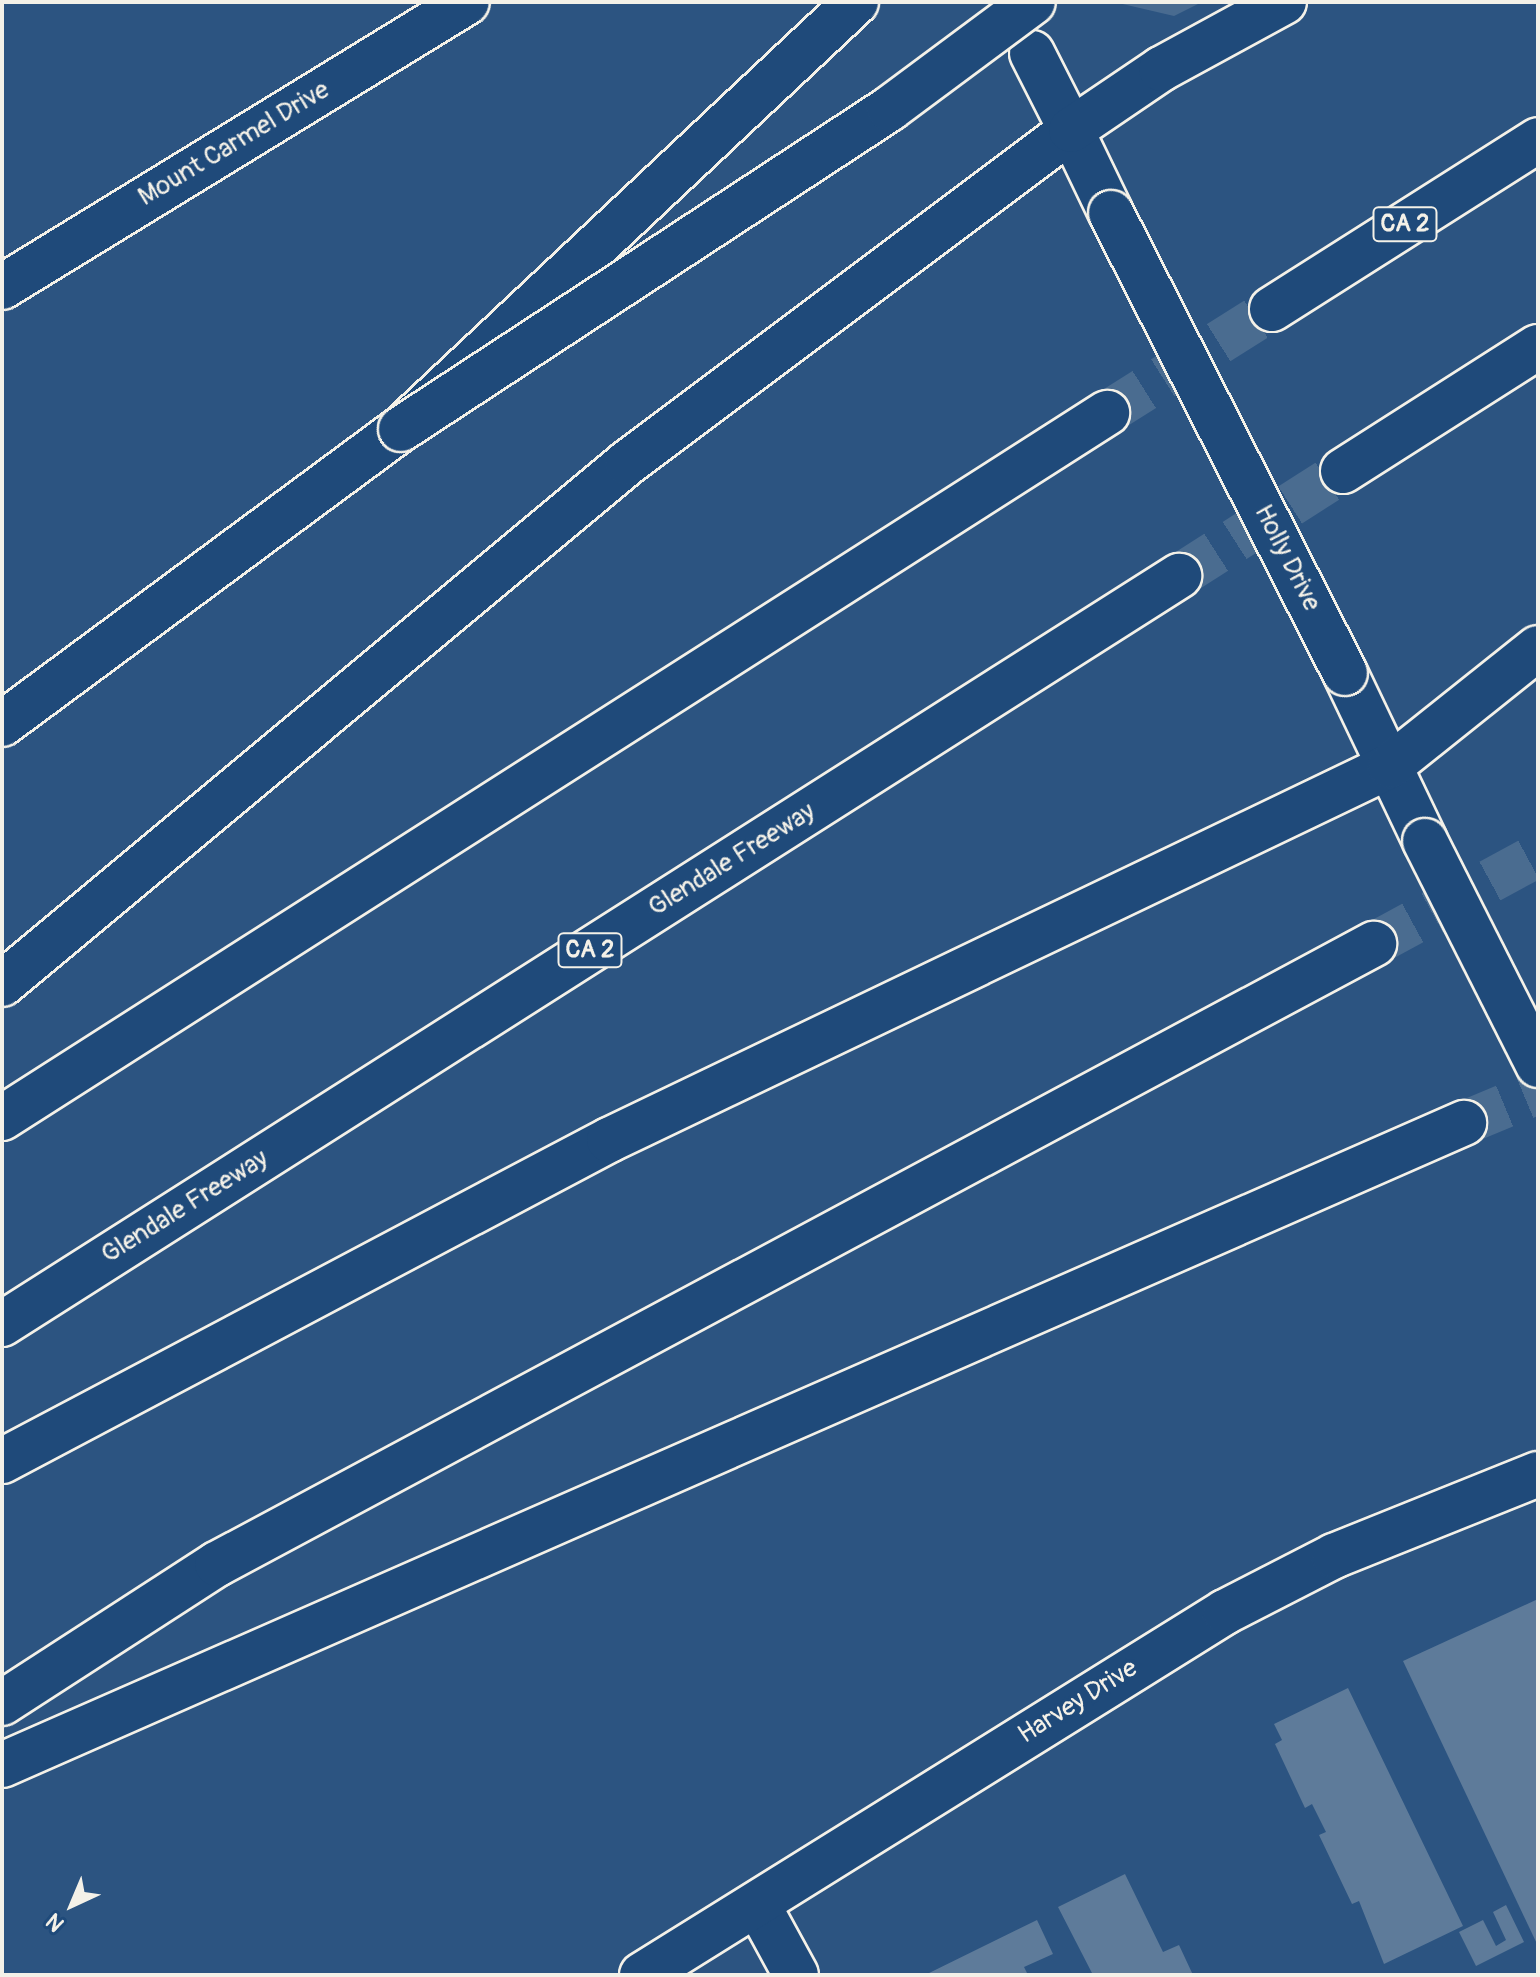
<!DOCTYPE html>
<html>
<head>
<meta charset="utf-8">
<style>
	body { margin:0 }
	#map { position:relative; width:1540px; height:1977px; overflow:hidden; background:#2c5481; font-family:Pangolin,sans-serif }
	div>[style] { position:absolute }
	.green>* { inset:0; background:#496b90 }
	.building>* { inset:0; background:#5e7b9a }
	.highway-tunnel>* { height:44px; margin-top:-22px; transform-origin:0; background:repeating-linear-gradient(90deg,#4a6c90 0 44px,transparent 0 66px) }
	.roads { filter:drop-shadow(2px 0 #f4f1e8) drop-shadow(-2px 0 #f4f1e8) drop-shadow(0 2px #f4f1e8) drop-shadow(0 -2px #f4f1e8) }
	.minor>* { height:44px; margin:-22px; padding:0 22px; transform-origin:22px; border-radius:22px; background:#1f4a7a }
	.major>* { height:44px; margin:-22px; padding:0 22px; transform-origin:22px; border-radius:22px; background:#1f4a7a }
	.highway>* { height:44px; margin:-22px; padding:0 22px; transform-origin:22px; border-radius:22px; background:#1f4a7a }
	.bridges { filter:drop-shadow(2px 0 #f4f1e8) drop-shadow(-2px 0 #f4f1e8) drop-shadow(0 2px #f4f1e8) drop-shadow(0 -2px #f4f1e8) }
	.major-bridge>* { height:44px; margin:-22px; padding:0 22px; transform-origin:22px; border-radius:22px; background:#1f4a7a }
	.highway-bridge>* { height:44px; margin:-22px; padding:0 22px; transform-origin:22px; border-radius:22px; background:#1f4a7a }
	span { translate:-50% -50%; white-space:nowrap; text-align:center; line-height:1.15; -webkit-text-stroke:6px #1f4a7a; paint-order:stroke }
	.shield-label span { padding:2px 6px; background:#1f4a7a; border:2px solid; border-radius:6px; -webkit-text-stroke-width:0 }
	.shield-label { font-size:24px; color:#f4f1e8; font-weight:700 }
	.street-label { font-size:26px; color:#f4f1e8 }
	.frame { position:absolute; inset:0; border:4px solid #f4f1e8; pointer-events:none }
	.north { position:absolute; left:32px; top:1865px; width:80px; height:80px; -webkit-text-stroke:6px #1f4a7a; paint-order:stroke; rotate:224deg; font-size:22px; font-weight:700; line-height:32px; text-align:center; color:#f4f1e8 }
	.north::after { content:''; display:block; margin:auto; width:28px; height:36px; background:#f4f1e8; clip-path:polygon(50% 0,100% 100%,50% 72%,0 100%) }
</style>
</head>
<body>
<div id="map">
	<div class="green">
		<i style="clip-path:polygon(1114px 2px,1202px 2px,1174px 16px)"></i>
	</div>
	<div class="building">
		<i style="clip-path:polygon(1538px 1599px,1538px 1946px,1403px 1661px)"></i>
		<i style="clip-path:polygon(1348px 1688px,1463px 1926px,1384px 1964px,1359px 1901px,1352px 1904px,1319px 1835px,1326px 1832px,1312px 1804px,1305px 1808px,1275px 1744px,1282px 1740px,1274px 1724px)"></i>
		<i style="clip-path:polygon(1125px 1874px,1163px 1952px,1179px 1945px,1193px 1975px,1093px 1975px,1058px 1907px)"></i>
		<i style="clip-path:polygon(1506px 1905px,1524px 1942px,1476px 1966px,1459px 1932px,1483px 1920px,1496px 1946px,1506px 1940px,1493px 1912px)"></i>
		<i style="clip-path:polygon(1037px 1920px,1053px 1954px,1024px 1967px,1028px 1975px,925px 1975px)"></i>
	</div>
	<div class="highway-tunnel">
		<i style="left:1107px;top:413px;width:195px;rotate:-32.2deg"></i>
		<i style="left:1179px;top:576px;width:195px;rotate:-32.6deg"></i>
		<i style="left:1374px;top:944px;width:187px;rotate:-28.5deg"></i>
		<i style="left:1464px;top:1123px;width:80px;rotate:-22.7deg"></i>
	</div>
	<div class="roads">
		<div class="minor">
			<i style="left:1032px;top:53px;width:86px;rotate:63.1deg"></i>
			<i style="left:2px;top:287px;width:545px;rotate:-31.5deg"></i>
			<i style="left:759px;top:1907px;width:77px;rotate:61.4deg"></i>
		</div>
		<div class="major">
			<i style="left:1071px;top:130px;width:92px;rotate:64.3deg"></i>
			<i style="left:1345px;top:673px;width:186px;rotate:64.5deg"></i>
			<i style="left:642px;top:1975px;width:687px;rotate:-31.91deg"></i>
			<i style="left:1225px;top:1612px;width:123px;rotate:-27.2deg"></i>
			<i style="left:1334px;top:1556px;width:220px;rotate:-21.9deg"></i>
		</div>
		<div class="highway">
			<i style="left:1272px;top:309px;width:315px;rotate:-32.4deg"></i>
			<i style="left:1343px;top:471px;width:231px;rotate:-32.5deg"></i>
			<i style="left:2px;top:724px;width:496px;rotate:-36.5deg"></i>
			<i style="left:401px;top:429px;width:624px;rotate:-43.18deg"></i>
			<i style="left:2px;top:984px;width:814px;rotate:-39.81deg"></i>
			<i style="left:627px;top:463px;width:555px;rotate:-36.87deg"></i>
			<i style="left:1071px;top:130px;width:109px;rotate:-34.1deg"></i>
			<i style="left:1161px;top:69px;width:140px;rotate:-28.6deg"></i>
			<i style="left:2px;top:1118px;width:1311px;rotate:-32.54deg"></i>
			<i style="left:2px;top:1324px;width:1395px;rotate:-32.44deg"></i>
			<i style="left:2px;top:1461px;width:687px;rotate:-27.87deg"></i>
			<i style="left:609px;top:1140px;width:866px;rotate:-25.59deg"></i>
			<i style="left:1390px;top:766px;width:189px;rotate:-38.6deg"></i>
			<i style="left:2px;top:1703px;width:256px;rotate:-32.9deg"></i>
			<i style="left:217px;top:1564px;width:1313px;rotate:-28.19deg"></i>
			<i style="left:2px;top:1765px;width:1597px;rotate:-23.71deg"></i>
		</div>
	</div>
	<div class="bridges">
		<div class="major-bridge">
			<i style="left:1111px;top:213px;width:516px;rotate:63.04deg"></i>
			<i style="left:1425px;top:841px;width:251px;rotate:63.2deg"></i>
		</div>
		<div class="highway-bridge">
			<i style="left:401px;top:429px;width:584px;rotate:-33.25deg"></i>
			<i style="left:889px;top:109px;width:179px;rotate:-36.6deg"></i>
		</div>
	</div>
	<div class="shield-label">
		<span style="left:1405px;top:224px">CA 2</span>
		<span style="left:590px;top:950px">CA 2</span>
	</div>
	<div class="street-label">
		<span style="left:234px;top:144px;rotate:-31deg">Mount Carmel Drive</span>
		<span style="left:1287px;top:558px;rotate:63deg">Holly Drive</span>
		<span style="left:732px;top:860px;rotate:-32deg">Glendale Freeway</span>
		<span style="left:185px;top:1207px;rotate:-32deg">Glendale Freeway</span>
		<span style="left:1078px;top:1702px;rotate:-32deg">Harvey Drive</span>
	</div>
	<div class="frame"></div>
	<div class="north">N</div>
</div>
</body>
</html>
